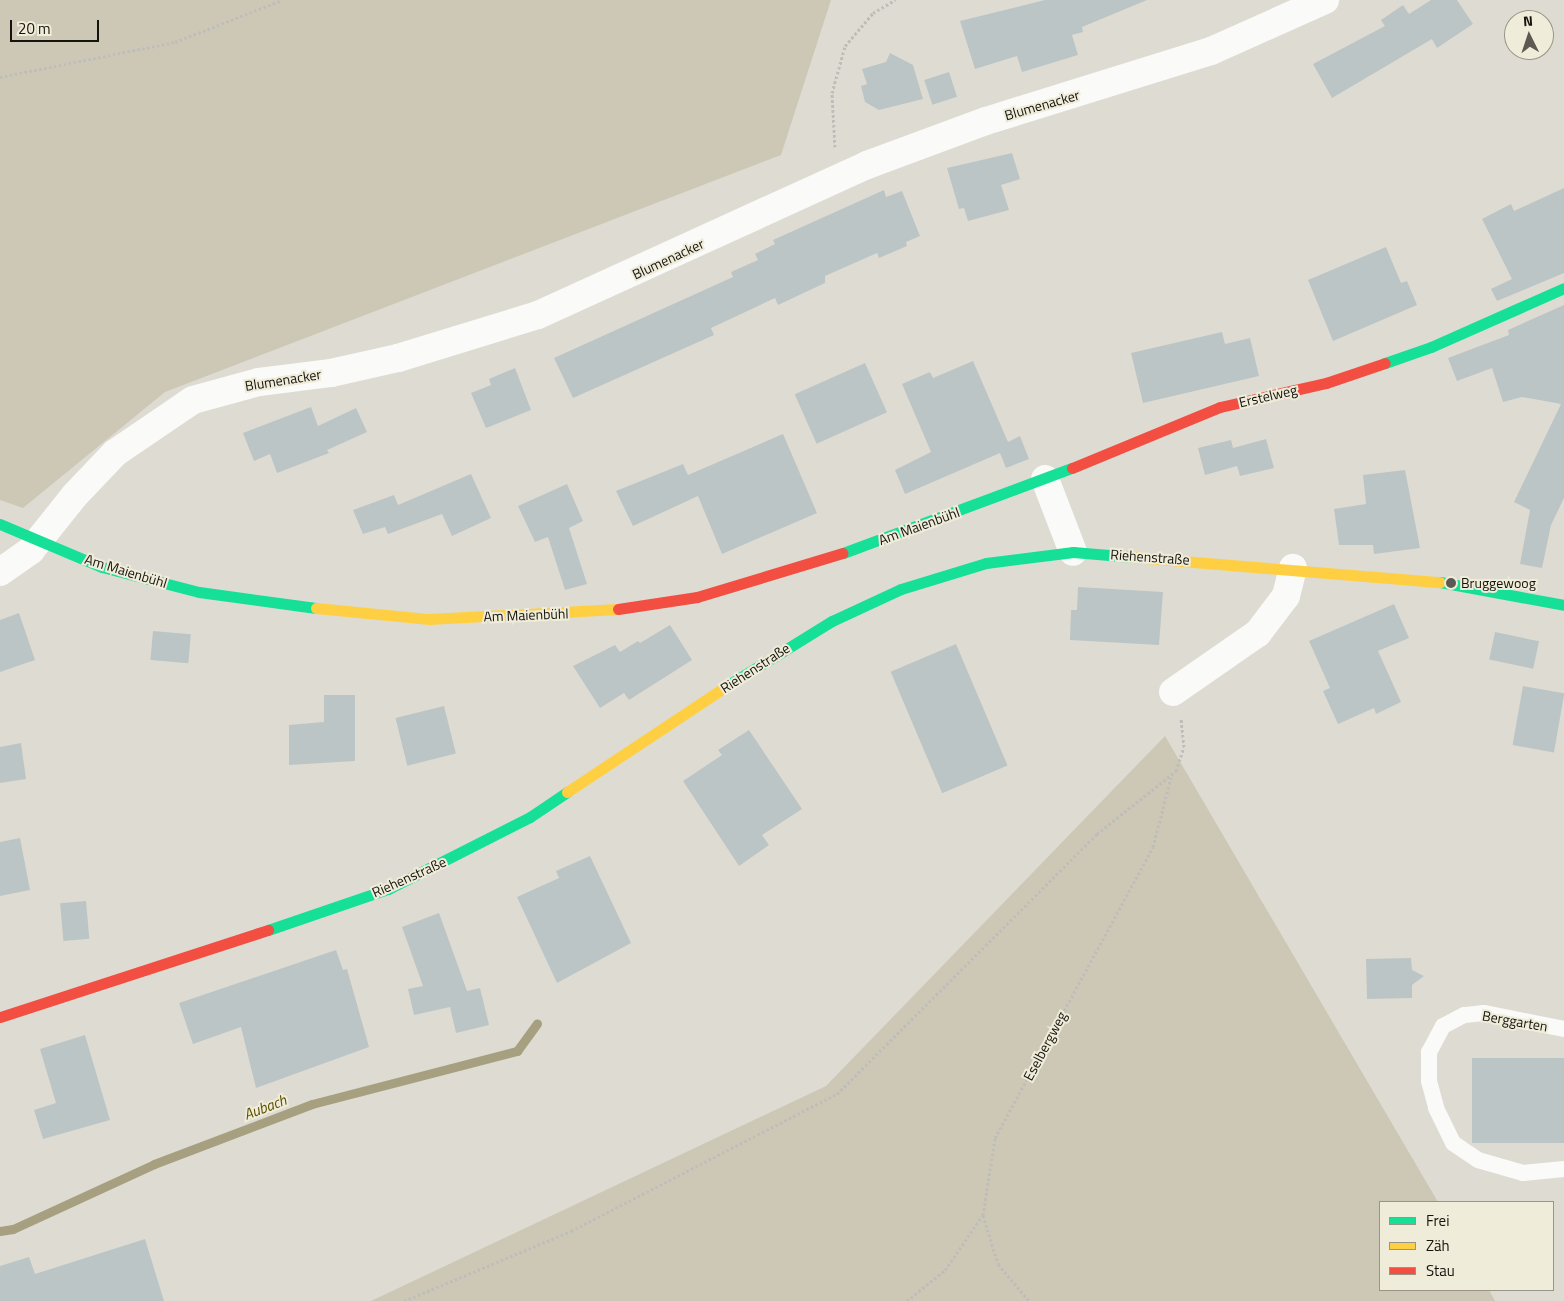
<!DOCTYPE html>
<html>
<head>
<meta charset="utf-8">
<style>
	body { margin:0 }
	#map { position:relative; width:1564px; height:1301px; overflow:hidden; background:#dedcd2; font-family:"Titillium Web",sans-serif }
	div>[style] { position:absolute }
	.green>* { inset:0; background:#ccc8b5 }
	.stream>* { height:9px; margin:-4.5px; padding:0 4.5px; transform-origin:4.5px; border-radius:4.5px; background:#a7a080 }
	.building>* { inset:0; background:#bcc5c5; transform-origin:0 0 }
	.path>* { height:3px; margin-top:-1.5px; transform-origin:0; background:repeating-linear-gradient(90deg,#bebdba 0 2.5px,transparent 0 5px) }
	.lane>* { height:16px; margin:-8px; padding:0 8px; transform-origin:8px; border-radius:8px; background:#fafaf8 }
	.street>* { height:28px; margin:-14px; padding:0 14px; transform-origin:14px; border-radius:14px; background:#fafaf8 }
	.fast>* { height:11px; margin:-5.5px; padding:0 5.5px; transform-origin:5.5px; border-radius:5.5px; background:#16e098 }
	.slow>* { height:11px; margin:-5.5px; padding:0 5.5px; transform-origin:5.5px; border-radius:5.5px; background:#ffcf43 }
	.jam>* { height:11px; margin:-5.5px; padding:0 5.5px; transform-origin:5.5px; border-radius:5.5px; background:#f24e42 }
	.dots>* { width:14px; height:14px; translate:-50% -50%; box-sizing:border-box; border:2px solid #f0ecda; border-radius:50% }
	span { translate:-50% -50%; white-space:nowrap; text-align:center; line-height:1.15; -webkit-text-stroke:4px #f0ecda; paint-order:stroke }
	.street-label { font-size:14px; color:#14130d }
	.poi-label { font-size:14px; color:#14130d }
	.left { translate:0 -50%; text-align:left }
	.water-label { font-size:15px; color:#5d4f00; font-style:italic }
	.legend { position:absolute; left:1379px; top:1201px; width:175px; height:90px; box-sizing:border-box; background:#f0ecda; border:1px solid #989588; margin:0; padding:6px 9px; list-style:none; font-size:15px; color:#14130d }
	.legend li { display:flex; align-items:center; gap:10px; height:25px }
	.legend b { width:25px; border:1px solid #989588 }
	.north { position:absolute; left:1504px; top:10px; width:50px; height:50px; box-sizing:border-box; background:#f0ecda; border:1px solid #989588; border-radius:50%; rotate:356deg; font-size:14px; font-weight:700; line-height:20px; text-align:center; color:#14130d }
	.north::after { content:''; display:block; margin:auto; width:18px; height:22px; background:#5b5952; clip-path:polygon(50% 0,100% 100%,50% 72%,0 100%) }
	.scale { position:absolute; left:10px; top:20px; width:89px; height:22px; box-sizing:border-box; border:2px solid #14130d; border-top:0; padding-left:6px; font-size:15px; line-height:18px; white-space:nowrap; color:#14130d; -webkit-text-stroke:4px #f0ecda; paint-order:stroke }
</style>
</head>
<body>
<div id="map">
	<div class="green">
		<i style="clip-path:polygon(0 0,831px 0,781px 155px,165px 392px,23px 508px,0 500px)"></i>
		<i style="clip-path:polygon(1165px 736px,1438px 1202px,1380px 1202px,1380px 1290px,1489px 1290px,1495px 1301px,371px 1301px,826px 1086px)"></i>
	</div>
	<div class="stream">
		<i style="left:0;top:1231px;width:13px;rotate:-9deg"></i>
		<i style="left:13px;top:1229px;width:155px;rotate:-24.7deg"></i>
		<i style="left:154px;top:1164px;width:169px;rotate:-20.8deg"></i>
		<i style="left:312px;top:1104px;width:212px;rotate:-14.5deg"></i>
		<i style="left:517px;top:1051px;width:34px;rotate:-54deg"></i>
	</div>
	<div class="building">
		<i style="clip-path:polygon(1045px 0,1147px 0,1082px 27px,1083px 32px,1072px 35px,1078px 55px,1022px 72px,1017px 56px,975px 69px,960px 21px)"></i>
		<i style="clip-path:polygon(1431px 0,1457px 0,1473px 24px,1437px 48px,1432px 39px,1332px 98px,1313px 64px,1385px 26px,1381px 20px,1403px 5px,1409px 14px)"></i>
		<i style="clip-path:polygon(890px 53px,913px 65px,923px 99px,879px 110px,865px 102px,861px 86px,867px 84px,862px 69px,886px 62px)"></i>
		<i style="left:949px;top:72px;width:26px;height:26px;rotate:72deg"></i>
		<i style="clip-path:polygon(1012px 153px,1020px 179px,1001px 185px,1009px 210px,968px 221px,964px 208px,959px 209px,947px 168px)"></i>
		<i style="clip-path:polygon(1564px 188px,1564px 273px,1497px 301px,1491px 289px,1512px 279px,1482px 219px,1511px 204px,1514px 211px)"></i>
		<i style="clip-path:polygon(884px 190px,886px 197px,902px 191px,920px 236px,906px 242px,907px 246px,879px 258px,877px 253px,825px 276px,825px 283px,778px 305px,775px 298px,711px 328px,714px 335px,573px 398px,554px 358px,733px 277px,731px 272px,758px 260px,755px 254px,775px 244px,773px 240px)"></i>
		<i style="clip-path:polygon(1386px 247px,1401px 283px,1407px 281px,1417px 305px,1333px 341px,1308px 280px)"></i>
		<i style="clip-path:polygon(1564px 305px,1564px 498px,1551px 525px,1542px 568px,1520px 564px,1530px 510px,1514px 502px,1561px 404px,1522px 397px,1503px 402px,1492px 368px,1457px 381px,1448px 358px,1509px 335px,1508px 330px)"></i>
		<i style="clip-path:polygon(1222px 332px,1225px 344px,1250px 338px,1259px 376px,1143px 403px,1131px 353px)"></i>
		<i style="clip-path:polygon(973px 361px,1008px 442px,1020px 436px,1029px 459px,1006px 468px,1000px 453px,905px 494px,895px 470px,931px 452px,902px 384px,930px 372px,933px 378px)"></i>
		<i style="left:865px;top:363px;width:54px;height:77px;rotate:66deg"></i>
		<i style="clip-path:polygon(515px 368px,531px 410px,486px 428px,471px 393px,491px 385px,489px 379px)"></i>
		<i style="clip-path:polygon(311px 407px,318px 426px,356px 408px,367px 432px,327px 450px,329px 453px,277px 473px,270px 454px,254px 461px,243px 433px)"></i>
		<i style="clip-path:polygon(783px 434px,817px 513px,722px 554px,698px 496px,633px 526px,616px 491px,683px 464px,688px 475px)"></i>
		<i style="clip-path:polygon(1266px 439px,1274px 468px,1240px 476px,1237px 466px,1205px 475px,1198px 448px,1231px 440px,1233px 448px)"></i>
		<i style="clip-path:polygon(1405px 470px,1420px 548px,1374px 554px,1373px 545px,1339px 545px,1334px 509px,1366px 504px,1363px 475px)"></i>
		<i style="clip-path:polygon(471px 474px,491px 518px,452px 536px,442px 514px,388px 534px,385px 527px,363px 534px,353px 510px,394px 495px,398px 505px)"></i>
		<i style="clip-path:polygon(567px 484px,583px 521px,569px 528px,587px 584px,565px 590px,548px 537px,535px 542px,518px 506px)"></i>
		<i style="clip-path:polygon(1078px 587px,1163px 592px,1159px 645px,1070px 640px,1071px 610px,1077px 610px)"></i>
		<i style="clip-path:polygon(1394px 604px,1409px 638px,1378px 651px,1401px 702px,1376px 714px,1374px 708px,1338px 724px,1323px 691px,1330px 688px,1309px 641px)"></i>
		<i style="clip-path:polygon(19px 613px,35px 660px,0 672px,0 620px)"></i>
		<i style="clip-path:polygon(670px 625px,692px 660px,629px 700px,624px 693px,600px 708px,573px 666px,615px 645px,620px 652px,638px 641px,640px 643px)"></i>
		<i style="left:153px;top:631px;width:38px;height:29px;rotate:5deg"></i>
		<i style="left:1495px;top:632px;width:45px;height:28px;rotate:12deg"></i>
		<i style="left:956px;top:644px;width:132px;height:71px;rotate:67deg"></i>
		<i style="left:1523px;top:686px;width:42px;height:60px;rotate:10deg"></i>
		<i style="clip-path:polygon(324px 695px,355px 695px,355px 761px,289px 765px,289px 725px,324px 722px)"></i>
		<i style="left:444px;top:706px;width:49px;height:50px;rotate:76deg"></i>
		<i style="clip-path:polygon(749px 730px,802px 809px,762px 835px,769px 845px,739px 866px,683px 781px,722px 755px,718px 750px)"></i>
		<i style="clip-path:polygon(21px 743px,26px 779px,0 783px,0 747px)"></i>
		<i style="clip-path:polygon(20px 838px,30px 890px,0 896px,0 842px)"></i>
		<i style="clip-path:polygon(590px 856px,631px 943px,557px 983px,517px 897px,559px 878px,556px 871px)"></i>
		<i style="left:86px;top:901px;width:38px;height:26px;rotate:85deg"></i>
		<i style="clip-path:polygon(439px 913px,467px 991px,480px 988px,489px 1025px,456px 1033px,450px 1007px,414px 1015px,408px 989px,423px 986px,402px 927px)"></i>
		<i style="clip-path:polygon(336px 950px,343px 970px,347px 969px,369px 1047px,256px 1088px,241px 1027px,193px 1044px,179px 1003px)"></i>
		<i style="clip-path:polygon(1411px 958px,1412px 970px,1424px 976px,1412px 985px,1412px 998px,1367px 999px,1366px 959px)"></i>
		<i style="clip-path:polygon(85px 1035px,110px 1120px,43px 1139px,34px 1110px,56px 1103px,40px 1049px)"></i>
		<i style="left:1472px;top:1058px;width:92px;height:85px"></i>
		<i style="clip-path:polygon(145px 1239px,164px 1301px,0 1301px,0 1266px,29px 1257px,35px 1274px)"></i>
	</div>
	<div class="path">
		<i style="left:0;top:77px;width:178px;rotate:-11.3deg"></i>
		<i style="left:175px;top:42px;width:115px;rotate:-21.4deg"></i>
		<i style="left:835px;top:147px;width:54px;rotate:-93.2deg"></i>
		<i style="left:832px;top:93px;width:49px;rotate:-74.5deg"></i>
		<i style="left:845px;top:46px;width:43px;rotate:-49.7deg"></i>
		<i style="left:873px;top:13px;width:26px;rotate:-31deg"></i>
		<i style="left:983px;top:1215px;width:51px;rotate:73deg"></i>
		<i style="left:998px;top:1264px;width:48px;rotate:50deg"></i>
		<i style="left:404px;top:1301px;width:181px;rotate:-22.7deg"></i>
		<i style="left:571px;top:1231px;width:299px;rotate:-27.3deg"></i>
		<i style="left:837px;top:1094px;width:368px;rotate:-45deg"></i>
		<i style="left:1097px;top:834px;width:101px;rotate:-38.6deg"></i>
		<i style="left:1176px;top:771px;width:25px;rotate:-72deg"></i>
		<i style="left:1184px;top:747px;width:28px;rotate:-96deg"></i>
		<i style="left:907px;top:1301px;width:49px;rotate:-39.2deg"></i>
		<i style="left:945px;top:1270px;width:67px;rotate:-55.4deg"></i>
		<i style="left:983px;top:1215px;width:78px;rotate:-81.1deg"></i>
		<i style="left:995px;top:1138px;width:331px;rotate:-61.5deg"></i>
		<i style="left:1153px;top:847px;width:72px;rotate:-75.6deg"></i>
	</div>
	<div class="lane">
		<i style="left:1564px;top:1029px;width:82px;rotate:-168.7deg"></i>
		<i style="left:1484px;top:1013px;width:20px;rotate:174deg"></i>
		<i style="left:1464px;top:1015px;width:24px;rotate:152deg"></i>
		<i style="left:1443px;top:1026px;width:30px;rotate:118deg"></i>
		<i style="left:1429px;top:1052px;width:29px;rotate:90deg"></i>
		<i style="left:1429px;top:1081px;width:28px;rotate:75deg"></i>
		<i style="left:1436px;top:1108px;width:39px;rotate:64deg"></i>
		<i style="left:1453px;top:1143px;width:30px;rotate:34deg"></i>
		<i style="left:1478px;top:1160px;width:47px;rotate:16.1deg"></i>
		<i style="left:1523px;top:1173px;width:41px;rotate:-5.6deg"></i>
	</div>
	<div class="street">
		<i style="left:1045px;top:479px;width:78px;rotate:69deg"></i>
		<i style="left:0;top:572px;width:38px;rotate:-35deg"></i>
		<i style="left:31px;top:550px;width:70px;rotate:-51.3deg"></i>
		<i style="left:75px;top:495px;width:58px;rotate:-46.4deg"></i>
		<i style="left:115px;top:453px;width:94px;rotate:-34.2deg"></i>
		<i style="left:193px;top:400px;width:68px;rotate:-15.3deg"></i>
		<i style="left:259px;top:382px;width:73px;rotate:-7.1deg"></i>
		<i style="left:331px;top:373px;width:69px;rotate:-12.6deg"></i>
		<i style="left:398px;top:358px;width:146px;rotate:-17.1deg"></i>
		<i style="left:538px;top:315px;width:362px;rotate:-24.5deg"></i>
		<i style="left:867px;top:165px;width:127px;rotate:-20.3deg"></i>
		<i style="left:986px;top:121px;width:236px;rotate:-17.3deg"></i>
		<i style="left:1211px;top:51px;width:125px;rotate:-24.1deg"></i>
		<i style="left:1173px;top:692px;width:103px;rotate:-34.8deg"></i>
		<i style="left:1258px;top:633px;width:46px;rotate:-52.9deg"></i>
		<i style="left:1286px;top:596px;width:29px;rotate:-76deg"></i>
	</div>
	<div class="fast">
		<i style="left:1385px;top:363px;width:49px;rotate:-19.2deg"></i>
		<i style="left:1431px;top:347px;width:145px;rotate:-23.9deg"></i>
		<i style="left:0;top:524px;width:111px;rotate:22.9deg"></i>
		<i style="left:102px;top:567px;width:100px;rotate:14.5deg"></i>
		<i style="left:199px;top:592px;width:118px;rotate:7.8deg"></i>
		<i style="left:843px;top:553px;width:244px;rotate:-20.4deg"></i>
		<i style="left:1440px;top:582px;width:126px;rotate:10.5deg"></i>
		<i style="left:725px;top:687px;width:126px;rotate:-31.7deg"></i>
		<i style="left:832px;top:621px;width:76px;rotate:-24.9deg"></i>
		<i style="left:901px;top:589px;width:89px;rotate:-17deg"></i>
		<i style="left:986px;top:563px;width:88px;rotate:-7.2deg"></i>
		<i style="left:1073px;top:552px;width:60px;rotate:4.8deg"></i>
		<i style="left:268px;top:930px;width:127px;rotate:-18.9deg"></i>
		<i style="left:388px;top:889px;width:159px;rotate:-26.9deg"></i>
		<i style="left:530px;top:817px;width:45px;rotate:-34deg"></i>
	</div>
	<div class="slow">
		<i style="left:1133px;top:557px;width:308px;rotate:4.7deg"></i>
		<i style="left:316px;top:608px;width:114px;rotate:5.6deg"></i>
		<i style="left:429px;top:619px;width:189px;rotate:-3deg"></i>
		<i style="left:567px;top:792px;width:190px;rotate:-33.6deg"></i>
	</div>
	<div class="jam">
		<i style="left:1072px;top:468px;width:160px;rotate:-22.4deg"></i>
		<i style="left:1220px;top:407px;width:109px;rotate:-12.8deg"></i>
		<i style="left:1326px;top:383px;width:62px;rotate:-18.7deg"></i>
		<i style="left:618px;top:609px;width:80px;rotate:-8.6deg"></i>
		<i style="left:697px;top:597px;width:152px;rotate:-16.8deg"></i>
		<i style="left:0;top:1017px;width:282px;rotate:-18deg"></i>
	</div>
	<div class="dots">
		<i style="left:1451px;top:583px;background:#5b5952"></i>
	</div>
	<div class="street-label">
		<span style="left:1042px;top:105px;rotate:-16deg">Blumenacker</span>
		<span style="left:668px;top:259px;rotate:-25deg">Blumenacker</span>
		<span style="left:283px;top:380px;rotate:-9deg">Blumenacker</span>
		<span style="left:1268px;top:396px;rotate:-13deg">Erstelweg</span>
		<span style="left:919px;top:526px;rotate:-20deg">Am Maienbühl</span>
		<span style="left:1150px;top:557px;rotate:4deg">Riehenstraße</span>
		<span style="left:126px;top:571px;rotate:17deg">Am Maienbühl</span>
		<span style="left:526px;top:615px;rotate:-2deg">Am Maienbühl</span>
		<span style="left:755px;top:668px;rotate:-33deg">Riehenstraße</span>
		<span style="left:409px;top:877px;rotate:-24deg">Riehenstraße</span>
		<span style="left:1515px;top:1021px;rotate:10deg">Berggarten</span>
		<span style="left:1045px;top:1046px;rotate:-62deg">Eselbergweg</span>
	</div>
	<div class="poi-label">
		<span class="left" style="left:1461px;top:583px">Bruggewoog</span>
	</div>
	<div class="water-label">
		<span style="left:265px;top:1107px;rotate:-21deg">Aubach</span>
	</div>
	<ul class="legend">
	<li><b style="height:6px;background:#16e098"></b>Frei</li>
	<li><b style="height:6px;background:#ffcf43"></b>Zäh</li>
	<li><b style="height:6px;background:#f24e42"></b>Stau</li>
	</ul>
	<div class="north">N</div>
	<div class="scale">20 m</div>
</div>
</body>
</html>
